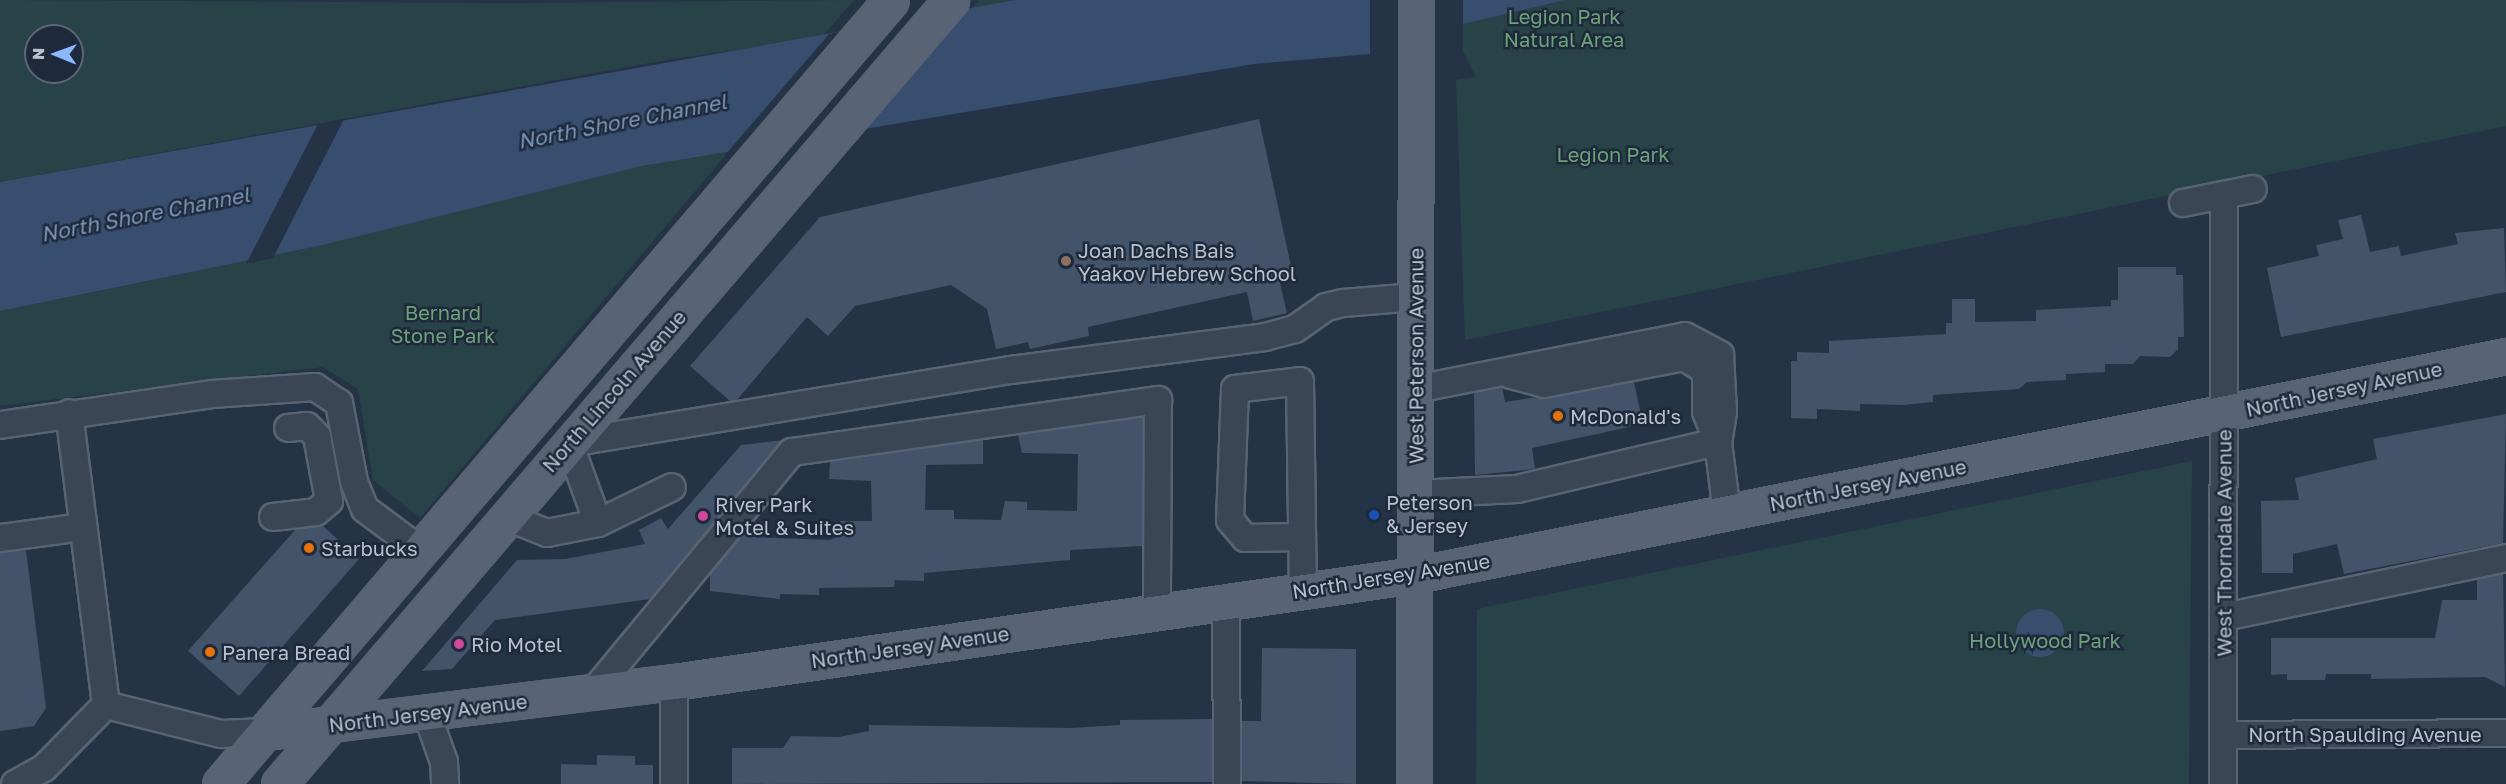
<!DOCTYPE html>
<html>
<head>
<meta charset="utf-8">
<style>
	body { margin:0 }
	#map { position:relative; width:2506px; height:784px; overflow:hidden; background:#253347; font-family:"Golos Text",sans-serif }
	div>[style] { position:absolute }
	.green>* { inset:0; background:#274348 }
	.water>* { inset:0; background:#374e6f }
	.round { border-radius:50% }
	.pier>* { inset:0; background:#253347 }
	.building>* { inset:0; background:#435369 }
	.roads { filter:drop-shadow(2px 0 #586373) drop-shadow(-2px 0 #586373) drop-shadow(0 2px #586373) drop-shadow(0 -2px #586373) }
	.minor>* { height:26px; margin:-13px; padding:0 13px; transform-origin:13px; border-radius:13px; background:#3a4556 }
	.major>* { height:33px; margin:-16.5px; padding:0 16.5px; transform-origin:16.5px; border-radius:16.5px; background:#586476 }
	.dots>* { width:16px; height:16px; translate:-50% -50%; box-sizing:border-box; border:3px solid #1e2a3b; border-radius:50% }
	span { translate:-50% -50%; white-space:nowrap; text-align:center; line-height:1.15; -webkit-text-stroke:5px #1e2a3b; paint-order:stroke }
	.park-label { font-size:20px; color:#6ca279 }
	.poi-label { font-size:20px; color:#b8c0cf }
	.left { translate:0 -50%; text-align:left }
	.street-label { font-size:20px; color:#b8c0cf }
	.water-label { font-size:21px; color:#7c96b9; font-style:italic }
	.north { position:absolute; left:24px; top:24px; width:60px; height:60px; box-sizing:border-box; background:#1e2a3b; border:2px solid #5c6676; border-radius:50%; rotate:271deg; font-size:16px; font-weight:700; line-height:24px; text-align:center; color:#b8c0cf }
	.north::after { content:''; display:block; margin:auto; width:21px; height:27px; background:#8db7ff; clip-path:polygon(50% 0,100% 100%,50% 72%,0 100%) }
</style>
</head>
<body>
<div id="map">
	<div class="green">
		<i style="clip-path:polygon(evenodd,0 0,510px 3px,854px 0,821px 38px,666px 60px,0 182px,0 0,36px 36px,72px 36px,72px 72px,36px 72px,36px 36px)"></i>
		<i style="clip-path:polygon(979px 0,1016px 0,971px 9px)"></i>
		<i style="clip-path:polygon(1565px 0,2506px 0,2506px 126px,1465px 340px,1456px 80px,1476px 77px,1463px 51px,1463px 24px)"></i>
		<i style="clip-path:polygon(729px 151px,420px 518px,373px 480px,358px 389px,323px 367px,0 406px,0 311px,323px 245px,642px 166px)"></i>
		<i style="clip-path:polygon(2192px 461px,2189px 784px,1476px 784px,1477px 609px)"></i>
	</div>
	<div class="water">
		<i style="clip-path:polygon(1016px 0,1433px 0,1370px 14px,1370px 54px,1254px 64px,642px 166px,323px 245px,0 311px,0 182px)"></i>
		<i style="clip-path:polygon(1463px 0,1565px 0,1463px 24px)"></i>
		<i class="round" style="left:2016px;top:609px;width:48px;height:48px"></i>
	</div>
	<div class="pier">
		<i style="clip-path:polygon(1370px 0,1436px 0,1373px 16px,1370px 57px)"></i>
		<i style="clip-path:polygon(963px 7px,856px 133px,725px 155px,829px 34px)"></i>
		<i style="clip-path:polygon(344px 119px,273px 258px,246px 264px,318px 124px)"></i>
	</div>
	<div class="building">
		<i style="clip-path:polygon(1259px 119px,1294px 280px,1280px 283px,1287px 313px,1253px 321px,1247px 292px,1088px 327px,1089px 336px,1030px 349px,1028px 342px,996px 349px,987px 309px,951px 285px,855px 306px,828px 336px,807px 317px,737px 400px,730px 401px,690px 366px,820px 217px)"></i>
		<i style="clip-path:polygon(2361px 215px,2370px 252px,2399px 246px,2401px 256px,2458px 244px,2455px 233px,2504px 228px,2506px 292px,2281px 337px,2267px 268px,2319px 256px,2316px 245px,2343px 239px,2338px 220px)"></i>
		<i style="clip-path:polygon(2118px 267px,2176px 267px,2176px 275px,2183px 275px,2184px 337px,2178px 337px,2178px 349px,2170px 357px,2140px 356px,2133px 364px,2105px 364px,2105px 372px,2066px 374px,2066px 380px,2027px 382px,2019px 389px,1933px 395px,1933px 402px,1904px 405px,1860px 404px,1860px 411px,1817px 409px,1817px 419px,1791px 418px,1791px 361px,1797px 361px,1797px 352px,1829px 353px,1829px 341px,1946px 334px,1946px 323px,1952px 323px,1952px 299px,1975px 299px,1975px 322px,2036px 321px,2036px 310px,2111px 306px,2111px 300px,2118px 300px)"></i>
		<i style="clip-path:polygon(1634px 382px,1643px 424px,1532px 448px,1535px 469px,1475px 475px,1474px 393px,1502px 387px,1505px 402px)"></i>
		<i style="clip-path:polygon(2506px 414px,2503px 543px,2344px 574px,2337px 544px,2293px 554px,2293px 573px,2262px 573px,2261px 501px,2299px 500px,2295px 478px,2377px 459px,2373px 439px)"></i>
		<i style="clip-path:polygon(1143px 417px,1142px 546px,1070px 550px,1070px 560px,924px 573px,924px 581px,895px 580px,894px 587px,819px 588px,819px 595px,780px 594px,780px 599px,710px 591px,710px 574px,745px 532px,750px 537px,830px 540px,839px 536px,840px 521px,872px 521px,871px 481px,829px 479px,830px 462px,983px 440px,983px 464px,926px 465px,925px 510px,954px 510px,954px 519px,1001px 520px,1005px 501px,1027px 502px,1027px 510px,1077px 511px,1078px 454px,1022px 453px,1018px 435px)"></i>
		<i style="clip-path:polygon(784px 440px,651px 599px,495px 620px,452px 669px,422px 671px,517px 560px,565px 559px,645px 544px,639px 530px,661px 518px,668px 529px,741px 445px)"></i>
		<i style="clip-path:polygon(322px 525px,359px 559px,239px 696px,188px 651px,295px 530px)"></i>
		<i style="clip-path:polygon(26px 550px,46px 708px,34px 726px,0 731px,0 553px)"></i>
		<i style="clip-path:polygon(2503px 574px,2505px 687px,2485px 677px,2371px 679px,2371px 674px,2326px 674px,2325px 680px,2287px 680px,2287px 674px,2271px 675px,2271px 638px,2435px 638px,2442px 600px,2477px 600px,2477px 579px)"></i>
		<i style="clip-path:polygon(1262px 648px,1356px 649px,1356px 784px,1242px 781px,1242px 721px,1261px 721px)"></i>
		<i style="clip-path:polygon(1212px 719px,1212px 782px,732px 784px,732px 748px,783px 748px,791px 736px,839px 737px,869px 731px,869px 725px,1071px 728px,1120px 725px,1120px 720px)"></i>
		<i style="clip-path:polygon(597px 755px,635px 756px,635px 765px,653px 765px,653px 784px,561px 784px,561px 764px,597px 765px)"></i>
	</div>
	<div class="roads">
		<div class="minor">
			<i style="left:2183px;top:203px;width:71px;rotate:-11.3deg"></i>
			<i style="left:1511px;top:375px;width:34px;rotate:15deg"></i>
			<i style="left:1544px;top:384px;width:143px;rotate:-10.9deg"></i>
			<i style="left:1684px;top:357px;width:26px;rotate:32deg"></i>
			<i style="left:1706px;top:371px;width:41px;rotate:90deg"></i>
			<i style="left:1706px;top:412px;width:32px;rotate:68deg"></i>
			<i style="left:1718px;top:442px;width:72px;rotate:82.8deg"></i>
			<i style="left:1416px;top:389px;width:274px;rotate:-11.1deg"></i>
			<i style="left:1685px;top:336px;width:40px;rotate:28deg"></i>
			<i style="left:1720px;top:355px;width:57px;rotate:87deg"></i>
			<i style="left:1723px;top:412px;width:30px;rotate:99deg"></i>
			<i style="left:0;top:425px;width:214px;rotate:-8.3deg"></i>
			<i style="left:212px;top:394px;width:103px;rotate:-3.9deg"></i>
			<i style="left:315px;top:387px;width:29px;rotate:34deg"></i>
			<i style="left:339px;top:403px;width:80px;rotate:79.2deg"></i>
			<i style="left:354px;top:482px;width:29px;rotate:68deg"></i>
			<i style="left:365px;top:509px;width:69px;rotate:36.7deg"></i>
			<i style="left:1415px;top:494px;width:102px;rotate:-2.8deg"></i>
			<i style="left:1517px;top:489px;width:206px;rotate:-13.2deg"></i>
			<i style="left:273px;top:517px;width:43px;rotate:-6.6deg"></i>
			<i style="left:316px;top:512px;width:17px;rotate:-40deg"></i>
			<i style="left:329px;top:501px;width:66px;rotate:-100.5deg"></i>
			<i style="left:317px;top:436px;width:14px;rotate:-135deg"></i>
			<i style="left:307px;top:426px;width:19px;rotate:174deg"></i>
			<i style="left:507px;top:517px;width:43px;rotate:21.8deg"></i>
			<i style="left:547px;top:533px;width:52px;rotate:-11.1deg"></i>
			<i style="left:598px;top:523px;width:85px;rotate:-109.9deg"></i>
			<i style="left:569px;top:443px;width:448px;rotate:-9.4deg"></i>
			<i style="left:1011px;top:370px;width:256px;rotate:-7.4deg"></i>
			<i style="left:1265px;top:337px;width:31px;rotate:-15deg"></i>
			<i style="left:1295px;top:329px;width:38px;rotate:-35deg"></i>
			<i style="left:1326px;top:307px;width:17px;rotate:-13deg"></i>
			<i style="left:1343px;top:303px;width:73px;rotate:-4.7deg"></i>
			<i style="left:598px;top:523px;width:82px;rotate:-25.9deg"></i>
			<i style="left:1301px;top:537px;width:56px;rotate:179deg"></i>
			<i style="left:1245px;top:538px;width:23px;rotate:-130deg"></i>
			<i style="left:1230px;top:520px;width:131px;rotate:-87.8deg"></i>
			<i style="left:1235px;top:389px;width:65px;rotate:-7deg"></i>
			<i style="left:1300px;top:381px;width:210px;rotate:89.2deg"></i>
			<i style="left:0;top:538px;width:83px;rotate:-7.6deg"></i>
			<i style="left:1226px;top:602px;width:182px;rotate:89.7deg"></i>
			<i style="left:2224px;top:617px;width:288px;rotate:-11.8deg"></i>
			<i style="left:594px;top:691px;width:310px;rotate:-50.4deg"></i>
			<i style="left:792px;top:452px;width:370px;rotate:-8.1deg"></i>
			<i style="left:1158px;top:400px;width:212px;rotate:90.3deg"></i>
			<i style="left:106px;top:705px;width:119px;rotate:14.2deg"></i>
			<i style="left:221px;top:734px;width:44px;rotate:-2.6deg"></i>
			<i style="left:427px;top:714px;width:51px;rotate:70.5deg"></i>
			<i style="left:444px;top:762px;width:22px;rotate:87deg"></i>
			<i style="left:2224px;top:735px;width:282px;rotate:-0.4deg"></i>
			<i style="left:15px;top:784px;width:33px;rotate:-29deg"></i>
			<i style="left:44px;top:768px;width:88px;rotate:-45.5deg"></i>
			<i style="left:106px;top:705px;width:294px;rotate:-97.2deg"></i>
			<i style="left:674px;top:784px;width:102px;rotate:-90deg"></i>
			<i style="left:2223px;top:784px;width:589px;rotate:-89.9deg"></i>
		</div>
		<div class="major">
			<i style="left:265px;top:732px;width:412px;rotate:-7deg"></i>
			<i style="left:674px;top:682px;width:749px;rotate:-8.22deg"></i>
			<i style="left:1415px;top:575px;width:1113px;rotate:-11.35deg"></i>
			<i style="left:220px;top:784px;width:1032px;rotate:-49.44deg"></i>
			<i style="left:279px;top:784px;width:1033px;rotate:-49.4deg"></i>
			<i style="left:1414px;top:784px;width:784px;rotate:-89.85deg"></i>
		</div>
	</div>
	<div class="dots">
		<i style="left:1066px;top:261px;background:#8d6e63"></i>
		<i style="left:1558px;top:416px;background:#e8710a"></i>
		<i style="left:1374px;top:515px;background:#1a4fb4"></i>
		<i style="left:703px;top:516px;background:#d1479c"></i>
		<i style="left:309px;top:548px;background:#e8710a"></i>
		<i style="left:459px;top:644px;background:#d1479c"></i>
		<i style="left:210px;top:652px;background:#e8710a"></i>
	</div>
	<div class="park-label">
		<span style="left:1564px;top:28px">Legion Park<br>Natural Area</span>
		<span style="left:1613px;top:154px">Legion Park</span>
		<span style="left:443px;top:324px">Bernard<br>Stone Park</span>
		<span style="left:2045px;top:640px">Hollywood Park</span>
	</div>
	<div class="poi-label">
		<span class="left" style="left:1078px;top:262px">Joan Dachs Bais<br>Yaakov Hebrew School</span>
		<span class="left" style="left:1570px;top:416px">McDonald's</span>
		<span class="left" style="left:1386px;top:514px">Peterson<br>&amp; Jersey</span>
		<span class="left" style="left:715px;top:516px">River Park<br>Motel &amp; Suites</span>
		<span class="left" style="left:321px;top:548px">Starbucks</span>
		<span class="left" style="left:471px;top:644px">Rio Motel</span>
		<span class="left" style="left:222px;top:652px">Panera Bread</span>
	</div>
	<div class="street-label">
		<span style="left:1416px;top:356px;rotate:-90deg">West Peterson Avenue</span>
		<span style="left:2344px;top:389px;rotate:-12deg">North Jersey Avenue</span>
		<span style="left:614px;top:391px;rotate:-49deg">North Lincoln Avenue</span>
		<span style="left:1868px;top:485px;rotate:-11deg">North Jersey Avenue</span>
		<span style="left:2224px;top:543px;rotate:-90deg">West Thorndale Avenue</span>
		<span style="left:1391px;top:576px;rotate:-9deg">North Jersey Avenue</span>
		<span style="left:910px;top:647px;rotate:-8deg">North Jersey Avenue</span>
		<span style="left:428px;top:713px;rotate:-7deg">North Jersey Avenue</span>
		<span style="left:2365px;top:734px">North Spaulding Avenue</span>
	</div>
	<div class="water-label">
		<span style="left:622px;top:121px;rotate:-11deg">North Shore Channel</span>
		<span style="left:145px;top:214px;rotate:-11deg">North Shore Channel</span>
	</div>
	<div class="north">N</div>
</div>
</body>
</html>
